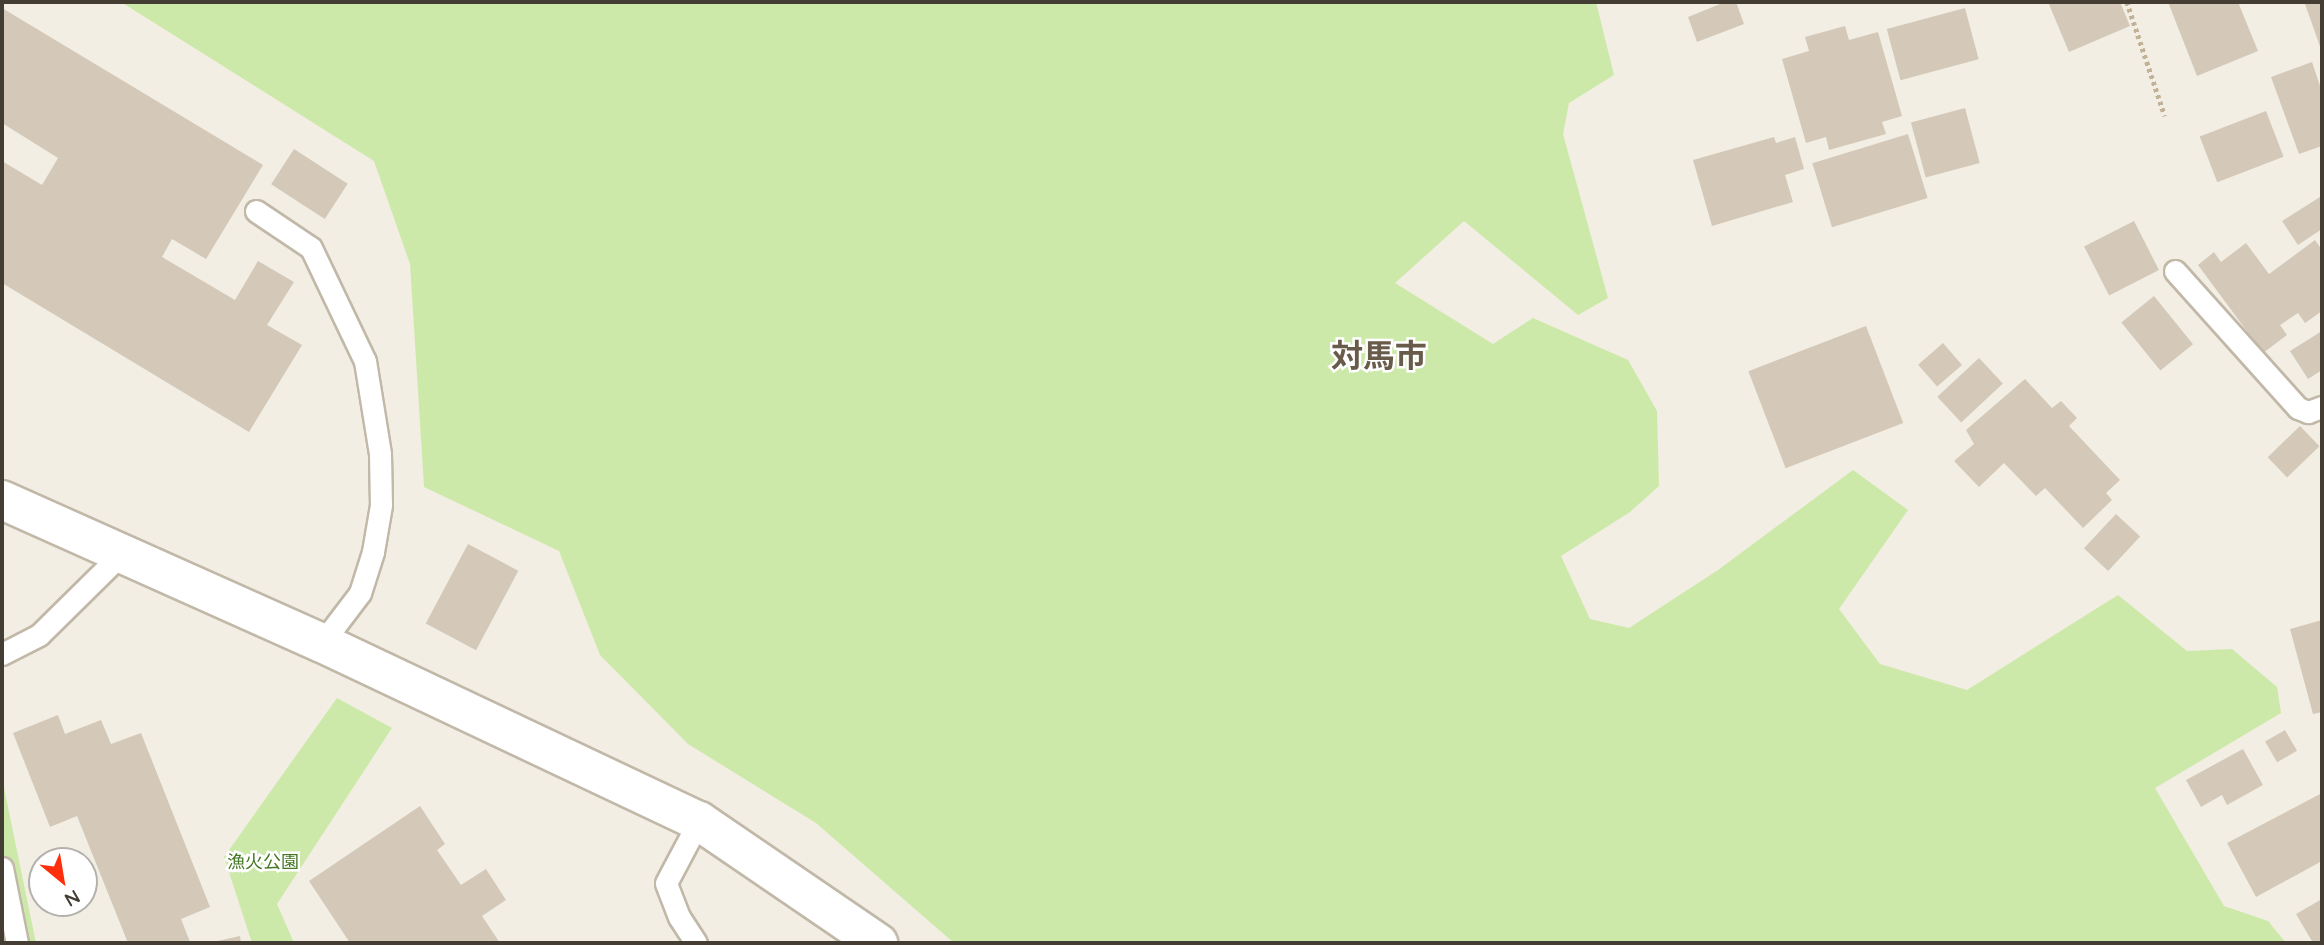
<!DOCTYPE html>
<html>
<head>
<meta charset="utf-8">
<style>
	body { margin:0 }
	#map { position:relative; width:2324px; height:945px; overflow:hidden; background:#f2eee3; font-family:Quicksand,"Noto Sans JP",sans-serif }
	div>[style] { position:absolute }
	.green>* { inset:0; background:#cde9a9 }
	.building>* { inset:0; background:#d4c9b8; transform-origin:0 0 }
	.path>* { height:4.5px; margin-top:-2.25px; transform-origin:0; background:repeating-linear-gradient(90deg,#c1b196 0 3.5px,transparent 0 7px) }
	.roads { filter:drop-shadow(2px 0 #c1b8a8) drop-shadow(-2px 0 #c1b8a8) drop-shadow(0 2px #c1b8a8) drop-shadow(0 -2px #c1b8a8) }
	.service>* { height:21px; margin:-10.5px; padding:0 10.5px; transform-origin:10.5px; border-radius:10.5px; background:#fff }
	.tertiary>* { height:38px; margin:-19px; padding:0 19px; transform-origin:19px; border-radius:19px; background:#fff }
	span { translate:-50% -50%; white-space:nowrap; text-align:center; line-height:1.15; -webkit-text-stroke:5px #fff; paint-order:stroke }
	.park-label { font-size:18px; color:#457824 }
	.town-label { font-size:32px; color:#685b4a; font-weight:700 }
	.frame { position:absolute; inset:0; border:4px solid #443d33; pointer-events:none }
	.north { position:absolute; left:28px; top:847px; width:70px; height:70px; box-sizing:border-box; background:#fff; border:2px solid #b4b1ad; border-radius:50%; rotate:150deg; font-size:19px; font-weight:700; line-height:28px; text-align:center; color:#443d33 }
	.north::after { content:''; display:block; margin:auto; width:24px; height:32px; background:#ff2f0d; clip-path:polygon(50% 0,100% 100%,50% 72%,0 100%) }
</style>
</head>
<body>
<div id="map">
	<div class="green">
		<i style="clip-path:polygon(121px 2px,1596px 2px,1614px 75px,1569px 103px,1563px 134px,1608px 298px,1578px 315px,1464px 221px,1395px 283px,1493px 344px,1533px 318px,1628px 360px,1657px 411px,1659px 486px,1630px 512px,1561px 556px,1590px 619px,1629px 628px,1718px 570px,1853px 470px,1908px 510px,1839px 609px,1880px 664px,1967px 690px,2118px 595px,2187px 651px,2232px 649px,2277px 687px,2281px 713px,2155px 788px,2224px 906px,2268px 921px,2286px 943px,954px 943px,816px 823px,688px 744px,600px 655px,559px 551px,424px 487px,410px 264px,374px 161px)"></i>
		<i style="clip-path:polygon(337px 698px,392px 728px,277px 904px,294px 943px,252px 943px,224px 857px)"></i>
		<i style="clip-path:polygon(2px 778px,36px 943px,2px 943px)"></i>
	</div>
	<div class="building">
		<i style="clip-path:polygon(1725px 2px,1736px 2px,1744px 24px,1697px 42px,1688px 17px)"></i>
		<i style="clip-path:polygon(2048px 2px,2120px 2px,2130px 26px,2069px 52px)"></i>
		<i style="clip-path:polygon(2168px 2px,2238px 2px,2258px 51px,2197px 76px)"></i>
		<i style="clip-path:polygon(2310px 2px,2322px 2px,2322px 52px,2305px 4px)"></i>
		<i style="clip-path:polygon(2px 8px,263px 165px,206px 259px,172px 239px,162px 257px,235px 300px,258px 261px,294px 282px,267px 325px,302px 345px,249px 432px,2px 283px,2px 161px,42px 185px,58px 158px,2px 123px)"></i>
		<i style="left:1965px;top:8px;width:53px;height:81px;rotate:75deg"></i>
		<i style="clip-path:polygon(1845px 26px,1849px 40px,1878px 32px,1902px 116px,1882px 122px,1886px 134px,1829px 150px,1826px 137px,1806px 143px,1782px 59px,1809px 51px,1805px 37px)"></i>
		<i style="clip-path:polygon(2312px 62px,2322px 92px,2322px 146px,2299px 154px,2271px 77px)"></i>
		<i style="left:1965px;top:108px;width:57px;height:56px;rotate:75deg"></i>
		<i style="left:2266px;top:111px;width:49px;height:71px;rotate:69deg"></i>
		<i style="left:1908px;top:134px;width:67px;height:100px;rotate:73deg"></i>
		<i style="clip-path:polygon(1774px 137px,1776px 143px,1795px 137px,1804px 169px,1785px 175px,1793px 202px,1712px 226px,1693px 160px)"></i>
		<i style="left:294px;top:149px;width:64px;height:42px;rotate:33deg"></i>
		<i style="clip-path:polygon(2320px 197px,2322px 229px,2298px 245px,2282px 221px)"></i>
		<i style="left:2134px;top:221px;width:55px;height:56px;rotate:63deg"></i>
		<i style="clip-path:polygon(2315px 240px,2322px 250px,2322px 311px,2305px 323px,2298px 313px,2280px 325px,2287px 335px,2263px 353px,2198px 265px,2214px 252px,2221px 262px,2246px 243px,2269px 274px)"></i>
		<i style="left:2154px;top:296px;width:62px;height:42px;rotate:51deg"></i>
		<i style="left:1866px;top:326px;width:104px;height:126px;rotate:69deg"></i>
		<i style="clip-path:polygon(2322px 331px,2322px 370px,2308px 379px,2290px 351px)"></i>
		<i style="left:1943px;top:343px;width:29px;height:33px;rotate:49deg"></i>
		<i style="left:1979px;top:358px;width:35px;height:57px;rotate:47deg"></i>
		<i style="clip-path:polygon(2025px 379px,2052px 408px,2061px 401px,2077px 418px,2069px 426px,2120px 480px,2106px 493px,2112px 500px,2083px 528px,2045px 488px,2036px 496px,2004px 463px,1979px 487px,1954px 461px,1974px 444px,1966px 430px)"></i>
		<i style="left:2300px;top:426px;width:28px;height:45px;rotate:46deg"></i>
		<i style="left:2116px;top:514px;width:33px;height:47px;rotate:43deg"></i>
		<i style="left:468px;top:544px;width:57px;height:90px;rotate:28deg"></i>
		<i style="clip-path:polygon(2322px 620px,2322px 712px,2313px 714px,2290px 629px)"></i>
		<i style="clip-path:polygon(58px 715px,65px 734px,101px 720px,111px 744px,141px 733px,210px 907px,181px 919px,190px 942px,128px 943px,77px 816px,50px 827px,13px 733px)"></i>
		<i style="left:2285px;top:730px;width:24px;height:23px;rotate:60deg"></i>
		<i style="clip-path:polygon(2243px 749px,2263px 785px,2227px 805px,2222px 795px,2201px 807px,2186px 780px)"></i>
		<i style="clip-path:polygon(2322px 793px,2322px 861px,2256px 897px,2227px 843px)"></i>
		<i style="clip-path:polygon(420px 806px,445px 844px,437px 850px,461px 885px,486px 869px,506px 900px,482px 916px,500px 943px,350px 943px,309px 881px)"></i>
		<i style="clip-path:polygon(2322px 899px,2322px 943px,2313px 943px,2296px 914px)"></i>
		<i style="clip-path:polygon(240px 936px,241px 943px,213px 943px,213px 942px)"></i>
	</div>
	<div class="path">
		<i style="left:2127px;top:2px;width:120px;rotate:71.6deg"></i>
	</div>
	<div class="roads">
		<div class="service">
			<i style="left:256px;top:211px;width:66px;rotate:33.9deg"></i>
			<i style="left:311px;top:248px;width:125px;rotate:64.5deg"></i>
			<i style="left:365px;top:361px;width:94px;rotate:80.8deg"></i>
			<i style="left:380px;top:454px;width:51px;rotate:88.9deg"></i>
			<i style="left:381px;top:505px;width:48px;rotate:99.7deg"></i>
			<i style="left:373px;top:552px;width:43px;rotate:107.6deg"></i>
			<i style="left:360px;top:593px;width:63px;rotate:127.2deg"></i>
			<i style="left:2175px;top:271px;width:184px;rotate:48.1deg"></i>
			<i style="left:2298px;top:408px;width:11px;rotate:22deg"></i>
			<i style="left:2308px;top:412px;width:15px;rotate:-20deg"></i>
			<i style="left:2px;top:654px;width:42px;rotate:-27.2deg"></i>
			<i style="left:39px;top:635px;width:114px;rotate:-44.6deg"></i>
			<i style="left:2px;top:868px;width:76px;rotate:78.7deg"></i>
			<i style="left:696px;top:943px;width:31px;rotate:-123deg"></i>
			<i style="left:679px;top:917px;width:36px;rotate:-111deg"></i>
			<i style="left:666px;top:883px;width:70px;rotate:-62deg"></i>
		</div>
		<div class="tertiary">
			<i style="left:2px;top:500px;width:350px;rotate:24.1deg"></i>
			<i style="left:322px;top:643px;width:417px;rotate:25.3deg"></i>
			<i style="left:699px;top:821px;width:217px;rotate:34.3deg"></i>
		</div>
	</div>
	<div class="park-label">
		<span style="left:263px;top:862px">漁火公園</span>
	</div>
	<div class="town-label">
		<span style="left:1379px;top:355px">対馬市</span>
	</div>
	<div class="frame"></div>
	<div class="north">N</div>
</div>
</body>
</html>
